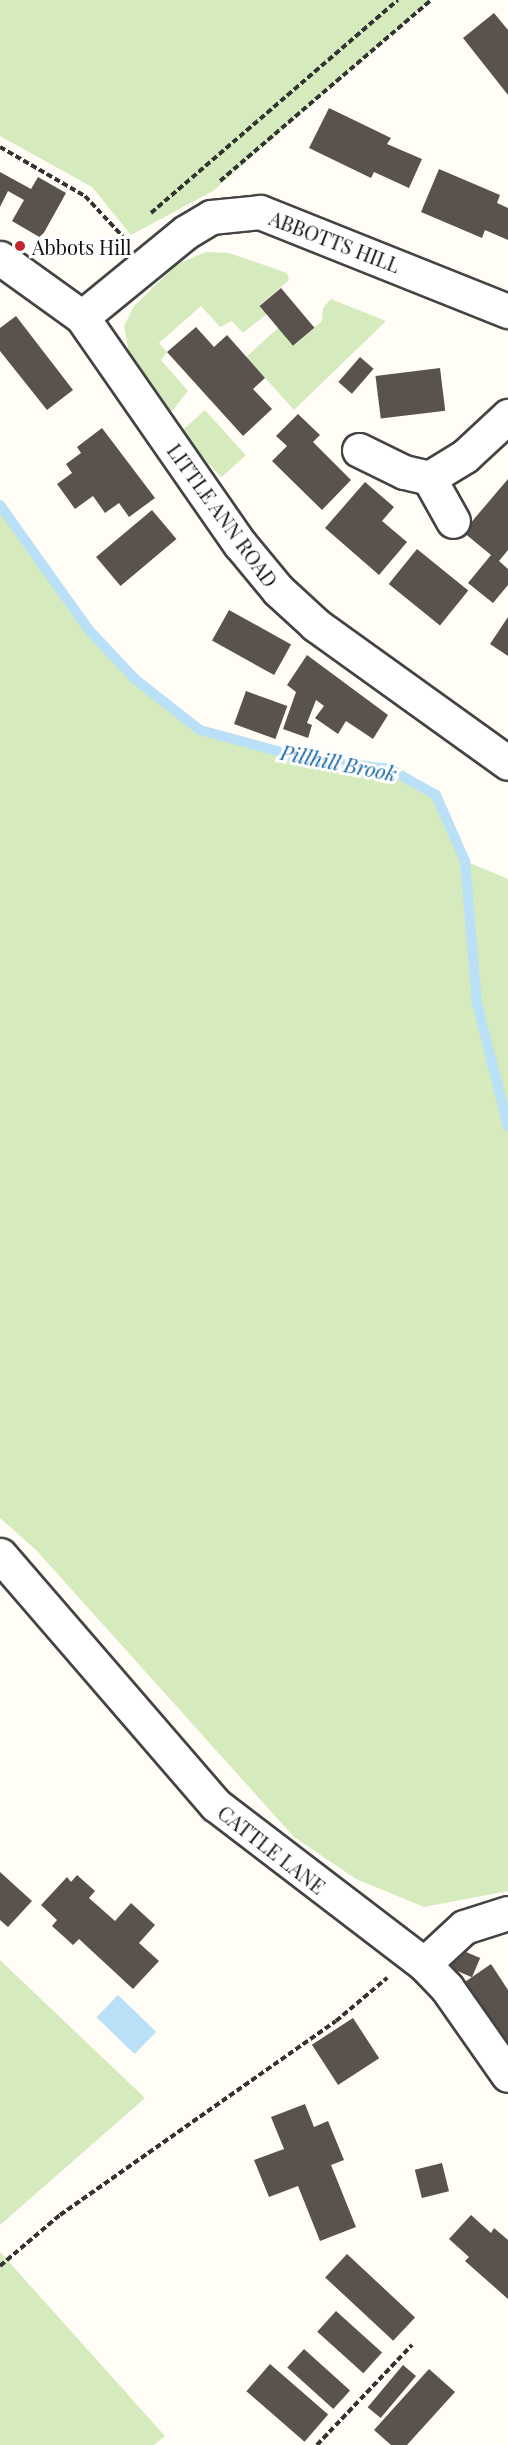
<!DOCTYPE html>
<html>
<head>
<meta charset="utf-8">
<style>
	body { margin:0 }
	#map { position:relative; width:508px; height:2445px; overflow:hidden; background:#fffdf5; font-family:"Playfair Display",serif }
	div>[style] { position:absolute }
	.green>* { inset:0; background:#d5ebbd; transform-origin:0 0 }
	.water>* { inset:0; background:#b9e0f7; transform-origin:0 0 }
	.stream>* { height:10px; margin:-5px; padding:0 5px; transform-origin:5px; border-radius:5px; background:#b9e0f7 }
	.building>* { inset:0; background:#5a524d; transform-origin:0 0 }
	.path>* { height:4px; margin-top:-2px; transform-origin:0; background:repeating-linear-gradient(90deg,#333 0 6px,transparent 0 9px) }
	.roads { filter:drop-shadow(2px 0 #444) drop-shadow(-2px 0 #444) drop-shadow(0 2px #444) drop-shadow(0 -2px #444) }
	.minor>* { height:33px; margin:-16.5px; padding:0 16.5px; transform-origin:16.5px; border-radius:16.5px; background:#fff }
	.dots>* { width:16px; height:16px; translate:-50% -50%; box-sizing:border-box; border:3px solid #fff; border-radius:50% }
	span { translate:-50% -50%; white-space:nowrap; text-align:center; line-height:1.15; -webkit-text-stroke:6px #fff; paint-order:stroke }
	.street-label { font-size:20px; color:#111 }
	.poi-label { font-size:20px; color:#111 }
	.left { translate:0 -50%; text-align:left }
	.water-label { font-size:21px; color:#1768a6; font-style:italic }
</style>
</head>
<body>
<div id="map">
	<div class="green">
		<i style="clip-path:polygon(0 0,431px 0,213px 191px,131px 235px,92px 187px,0 136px)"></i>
		<i style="clip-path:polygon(206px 252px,229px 253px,287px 273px,289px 280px,260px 305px,267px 314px,243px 333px,232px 321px,220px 327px,201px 306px,159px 343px,167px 352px,161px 360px,188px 391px,171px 412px,166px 411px,130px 358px,124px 326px,134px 306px,176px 265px)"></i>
		<i style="clip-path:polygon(331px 299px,386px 321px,294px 410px,246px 357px,279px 327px,295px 345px,322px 321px,323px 308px)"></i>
		<i style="left:205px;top:410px;width:61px;height:33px;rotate:48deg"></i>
		<i style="clip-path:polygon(0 505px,89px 630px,172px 711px,200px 730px,240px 743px,390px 769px,412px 778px,436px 795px,465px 861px,508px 879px,508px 1891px,424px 1907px,356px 1879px,294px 1837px,36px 1550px,0 1518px)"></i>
		<i style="clip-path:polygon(0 1960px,145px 2098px,0 2225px)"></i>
		<i style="clip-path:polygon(0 2252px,165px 2436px,154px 2445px,0 2445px)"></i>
	</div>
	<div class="water">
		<i style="left:118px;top:1995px;width:53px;height:31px;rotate:44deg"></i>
	</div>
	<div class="stream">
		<i style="left:0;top:505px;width:153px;rotate:54.5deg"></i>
		<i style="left:89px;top:630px;width:67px;rotate:46.8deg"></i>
		<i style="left:135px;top:679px;width:83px;rotate:38.1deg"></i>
		<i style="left:200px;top:730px;width:107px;rotate:15.2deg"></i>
		<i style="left:303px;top:758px;width:88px;rotate:7.2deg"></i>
		<i style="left:390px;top:769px;width:53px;rotate:29.5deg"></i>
		<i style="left:436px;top:795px;width:72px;rotate:66.3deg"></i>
		<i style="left:465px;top:861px;width:143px;rotate:85.2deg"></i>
		<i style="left:477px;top:1003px;width:127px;rotate:75.9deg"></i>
	</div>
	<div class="building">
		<i style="clip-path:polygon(494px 13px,508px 30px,508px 95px,463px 38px)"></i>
		<i style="clip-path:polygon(329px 108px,391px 138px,387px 144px,422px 159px,409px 188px,374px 172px,371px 178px,309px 148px)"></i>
		<i style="clip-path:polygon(439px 169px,500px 195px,497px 203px,508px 208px,508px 240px,485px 230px,482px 238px,421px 212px)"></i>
		<i style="clip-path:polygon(0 172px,31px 189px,38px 177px,66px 193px,41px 238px,12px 221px,24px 200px,8px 191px,0 207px)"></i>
		<i style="left:281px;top:288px;width:52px;height:28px;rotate:50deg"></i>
		<i style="clip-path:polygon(16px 316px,73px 390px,47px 410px,0 351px,0 328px)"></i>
		<i style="clip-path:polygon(196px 327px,214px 347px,227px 335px,265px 378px,253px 389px,272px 409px,243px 436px,167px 352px)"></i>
		<i style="left:360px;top:357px;width:18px;height:33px;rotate:41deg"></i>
		<i style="left:440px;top:368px;width:43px;height:65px;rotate:83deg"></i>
		<i style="clip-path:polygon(298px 414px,320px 435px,313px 442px,351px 480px,322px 510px,272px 461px,287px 446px,276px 436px)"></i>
		<i style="clip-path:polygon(102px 428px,155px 498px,129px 517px,119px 503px,105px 513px,93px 496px,75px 509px,57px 484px,72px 473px,66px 464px,81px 453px,77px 447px)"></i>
		<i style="clip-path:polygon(508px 479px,508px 550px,499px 561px,508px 569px,508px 585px,493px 603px,468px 583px,491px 555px,463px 532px)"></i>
		<i style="clip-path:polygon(365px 482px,394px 507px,382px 521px,407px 542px,379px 575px,325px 528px)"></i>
		<i style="left:152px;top:510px;width:38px;height:73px;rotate:50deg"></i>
		<i style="left:417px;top:549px;width:66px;height:45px;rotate:39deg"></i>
		<i style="left:229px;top:610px;width:71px;height:35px;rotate:29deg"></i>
		<i style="clip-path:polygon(508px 617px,508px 656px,490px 644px)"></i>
		<i style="clip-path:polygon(307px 655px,388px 715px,373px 739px,346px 721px,338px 734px,315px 718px,324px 706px,316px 700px,307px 723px,312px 725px,308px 738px,283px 729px,296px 692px,287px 685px)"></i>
		<i style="left:246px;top:691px;width:44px;height:35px;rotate:20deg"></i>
		<i style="clip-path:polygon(0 1872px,32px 1901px,8px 1927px,0 1920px)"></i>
		<i style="clip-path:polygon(77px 1875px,95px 1891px,89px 1898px,115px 1921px,131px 1903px,155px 1925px,139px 1943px,159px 1961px,133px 1989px,79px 1939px,73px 1945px,52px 1926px,57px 1920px,41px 1905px,67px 1877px,71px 1882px)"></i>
		<i style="left:459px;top:1949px;width:23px;height:21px;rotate:23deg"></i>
		<i style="clip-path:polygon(491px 1964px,508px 1990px,508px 2059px,459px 1986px)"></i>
		<i style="left:353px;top:2018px;width:48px;height:49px;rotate:57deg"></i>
		<i style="clip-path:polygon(305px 2104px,314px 2127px,328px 2121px,344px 2160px,331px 2165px,356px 2227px,320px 2241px,298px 2186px,269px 2197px,254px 2160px,284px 2149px,271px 2117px)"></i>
		<i style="left:442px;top:2163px;width:29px;height:28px;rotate:76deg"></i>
		<i style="clip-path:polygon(471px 2215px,491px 2233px,494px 2228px,508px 2240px,508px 2299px,465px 2261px,469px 2257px,449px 2239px)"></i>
		<i style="left:347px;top:2254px;width:93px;height:32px;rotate:43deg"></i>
		<i style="left:336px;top:2311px;width:62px;height:28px;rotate:42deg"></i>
		<i style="left:304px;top:2349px;width:62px;height:25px;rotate:42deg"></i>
		<i style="left:270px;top:2364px;width:77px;height:36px;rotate:41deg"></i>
		<i style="left:403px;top:2365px;width:17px;height:55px;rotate:40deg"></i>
		<i style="clip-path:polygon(429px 2369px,455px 2392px,407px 2445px,391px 2445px,374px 2430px)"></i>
	</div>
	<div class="path">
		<i style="left:0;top:147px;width:98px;rotate:30deg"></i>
		<i style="left:85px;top:196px;width:60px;rotate:47deg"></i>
		<i style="left:220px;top:181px;width:278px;rotate:-40.6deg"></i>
		<i style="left:151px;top:213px;width:326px;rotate:-40.8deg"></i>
		<i style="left:0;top:2266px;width:79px;rotate:-40.4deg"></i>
		<i style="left:60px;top:2215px;width:337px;rotate:-35.1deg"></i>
		<i style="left:336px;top:2021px;width:67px;rotate:-40.1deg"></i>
		<i style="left:317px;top:2445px;width:138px;rotate:-46.5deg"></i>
	</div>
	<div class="roads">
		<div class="minor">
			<i style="left:0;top:258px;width:101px;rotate:35.7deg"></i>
			<i style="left:82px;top:317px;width:277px;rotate:55.2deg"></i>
			<i style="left:240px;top:544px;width:60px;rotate:50.4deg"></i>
			<i style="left:278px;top:590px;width:52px;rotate:42.6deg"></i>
			<i style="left:316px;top:625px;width:236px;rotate:35.7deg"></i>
			<i style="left:82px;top:317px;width:134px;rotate:-39.3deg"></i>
			<i style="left:186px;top:232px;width:29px;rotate:-31deg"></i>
			<i style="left:211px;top:217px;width:49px;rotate:-5.8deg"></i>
			<i style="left:260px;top:212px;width:267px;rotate:21.8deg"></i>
			<i style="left:359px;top:450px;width:50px;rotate:26.1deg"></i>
			<i style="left:404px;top:472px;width:26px;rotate:13deg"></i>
			<i style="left:429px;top:478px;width:49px;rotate:60.8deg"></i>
			<i style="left:429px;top:478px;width:42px;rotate:-31.4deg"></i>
			<i style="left:465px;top:456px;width:59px;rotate:-42.9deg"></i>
			<i style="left:0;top:1555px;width:330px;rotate:49.2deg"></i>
			<i style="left:216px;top:1805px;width:262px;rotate:37.4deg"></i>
			<i style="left:424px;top:1964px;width:33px;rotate:46deg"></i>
			<i style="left:447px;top:1988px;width:106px;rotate:55deg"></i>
			<i style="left:424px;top:1964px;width:54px;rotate:-42.8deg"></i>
			<i style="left:464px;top:1927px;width:46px;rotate:-17.7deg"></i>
		</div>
	</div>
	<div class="dots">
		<i style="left:20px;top:246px;background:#c4262e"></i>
	</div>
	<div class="street-label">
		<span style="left:335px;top:241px;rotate:21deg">ABBOTTS HILL</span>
		<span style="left:223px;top:515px;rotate:54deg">LITTLE ANN ROAD</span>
		<span style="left:272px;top:1849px;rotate:38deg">CATTLE LANE</span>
	</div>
	<div class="poi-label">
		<span class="left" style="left:32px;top:246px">Abbots Hill</span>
	</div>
	<div class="water-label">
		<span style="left:339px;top:762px;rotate:11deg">Pillhill Brook</span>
	</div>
</div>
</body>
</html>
